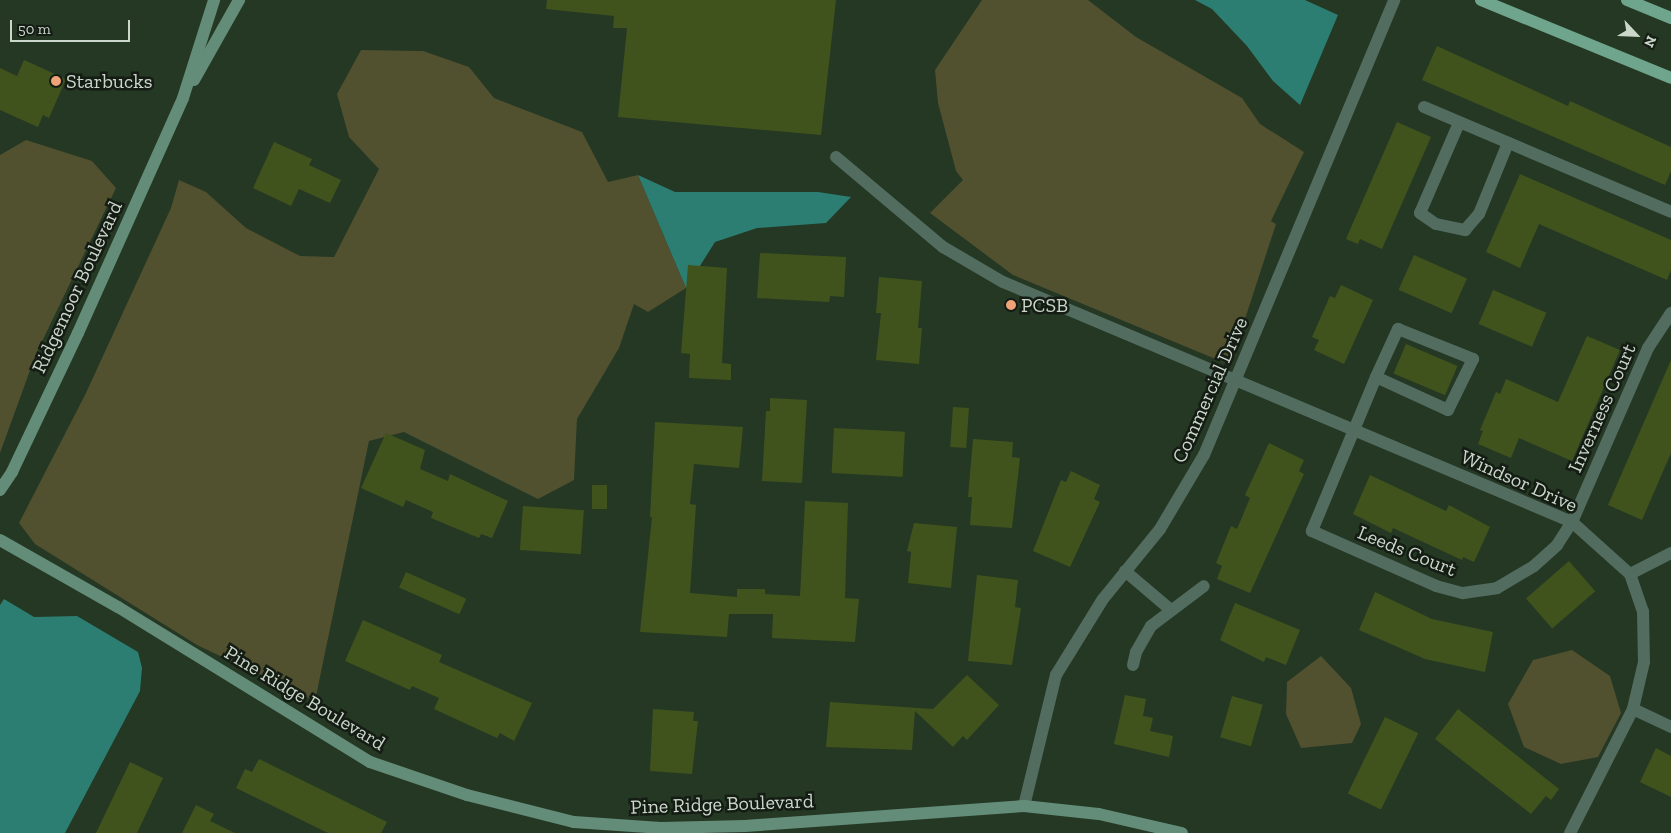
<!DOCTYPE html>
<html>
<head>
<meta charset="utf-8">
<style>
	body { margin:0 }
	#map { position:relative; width:1671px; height:833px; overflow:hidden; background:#243824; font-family:"Zilla Slab",serif }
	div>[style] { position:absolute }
	.green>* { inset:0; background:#51502f }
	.water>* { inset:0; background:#2c7e73 }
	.building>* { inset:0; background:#40531d; transform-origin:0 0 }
	.street>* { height:12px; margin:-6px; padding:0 6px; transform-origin:6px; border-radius:6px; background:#536c60 }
	.secondary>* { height:12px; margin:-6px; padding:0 6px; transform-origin:6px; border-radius:6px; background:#638c79 }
	.primary>* { height:12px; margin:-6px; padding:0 6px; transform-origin:6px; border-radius:6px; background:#6fa58c }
	.dots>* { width:14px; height:14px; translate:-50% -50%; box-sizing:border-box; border:2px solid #141c14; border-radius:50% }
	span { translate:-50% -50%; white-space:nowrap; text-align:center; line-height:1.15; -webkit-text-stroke:5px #141c14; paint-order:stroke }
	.poi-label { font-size:20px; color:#cbd7cb }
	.left { translate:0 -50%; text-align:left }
	.street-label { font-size:20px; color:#cbd7cb }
	.north { position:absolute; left:1611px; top:10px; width:50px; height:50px; -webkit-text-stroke:4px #141c14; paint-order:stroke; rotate:115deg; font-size:14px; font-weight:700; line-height:20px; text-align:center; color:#cbd7cb }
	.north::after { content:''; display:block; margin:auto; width:18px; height:22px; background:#cbd7cb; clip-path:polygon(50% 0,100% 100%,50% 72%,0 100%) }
	.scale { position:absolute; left:10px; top:20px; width:120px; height:22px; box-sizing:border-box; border:2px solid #cbd7cb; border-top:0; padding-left:6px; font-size:15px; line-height:18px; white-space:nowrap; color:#cbd7cb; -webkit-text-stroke:4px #141c14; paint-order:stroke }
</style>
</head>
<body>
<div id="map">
	<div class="green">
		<i style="clip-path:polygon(982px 0,1088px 0,1136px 37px,1242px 98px,1260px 124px,1304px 152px,1271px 221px,1276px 224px,1230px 365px,1013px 275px,930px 213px,963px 180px,956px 171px,938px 103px,935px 70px)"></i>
		<i style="clip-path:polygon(361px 50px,423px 51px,469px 67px,494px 98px,582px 132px,608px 182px,638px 175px,686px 288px,648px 312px,634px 304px,619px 348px,577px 419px,574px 480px,538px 499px,404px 432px,369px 441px,315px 701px,197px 645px,35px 544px,19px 523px,85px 395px,171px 208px,179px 180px,206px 192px,246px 228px,300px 256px,334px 257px,379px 169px,349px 137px,337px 94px)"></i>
		<i style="clip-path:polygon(26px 140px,92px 161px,116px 188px,36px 354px,0 453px,0 155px)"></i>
		<i style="clip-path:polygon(1572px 650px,1610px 676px,1621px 713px,1598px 757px,1561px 764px,1524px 747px,1508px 704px,1533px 660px)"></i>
		<i style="clip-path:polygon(1321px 656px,1351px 688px,1361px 724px,1352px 743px,1301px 748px,1286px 714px,1287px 682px)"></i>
	</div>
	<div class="water">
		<i style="clip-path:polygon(1195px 0,1305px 0,1338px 15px,1300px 105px,1273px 81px,1247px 46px,1212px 9px)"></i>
		<i style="clip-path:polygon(638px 175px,675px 192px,818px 192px,851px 197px,826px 223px,757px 228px,715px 242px,686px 288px)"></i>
		<i style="clip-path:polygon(4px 599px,34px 617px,77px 616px,138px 652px,142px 668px,140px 691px,65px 833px,0 833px,0 605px)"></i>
	</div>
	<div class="building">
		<i style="clip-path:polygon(547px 0,836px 0,821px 135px,618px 117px,627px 28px,613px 28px,614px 16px,546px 9px)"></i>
		<i style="clip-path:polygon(1437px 46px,1568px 106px,1570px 101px,1671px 147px,1671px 171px,1665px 185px,1422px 80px)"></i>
		<i style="clip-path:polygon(24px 60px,66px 79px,49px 118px,43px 115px,38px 127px,0 110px,0 68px,17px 76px)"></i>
		<i style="clip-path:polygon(1397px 122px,1431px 137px,1382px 249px,1360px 239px,1358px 244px,1346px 239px)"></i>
		<i style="clip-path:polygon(274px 142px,312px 159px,309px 165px,341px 180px,330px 203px,299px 189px,291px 206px,253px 188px)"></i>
		<i style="clip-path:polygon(1520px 174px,1671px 240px,1671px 270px,1667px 280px,1539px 224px,1520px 268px,1486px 252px)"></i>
		<i style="clip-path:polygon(760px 253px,846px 257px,844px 297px,830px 296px,829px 302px,757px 298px)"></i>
		<i style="left:1414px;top:255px;width:58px;height:38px;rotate:24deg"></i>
		<i style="clip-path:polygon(688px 265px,727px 268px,722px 363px,731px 364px,731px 380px,689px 378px,690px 354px,681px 353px)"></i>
		<i style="clip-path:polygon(879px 277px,922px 281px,918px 328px,922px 328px,919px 364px,876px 360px,881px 313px,876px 313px)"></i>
		<i style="clip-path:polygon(1341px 285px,1373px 300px,1344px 364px,1314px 350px,1319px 340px,1312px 337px,1330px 296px,1335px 298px)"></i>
		<i style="left:1493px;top:290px;width:58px;height:37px;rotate:23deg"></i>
		<i style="clip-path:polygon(1587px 336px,1620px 350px,1572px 461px,1519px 438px,1511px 458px,1478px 444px,1483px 431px,1480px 430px,1496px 392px,1500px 394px,1506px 379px,1558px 402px)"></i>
		<i style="left:1406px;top:344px;width:56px;height:32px;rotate:23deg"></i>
		<i style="clip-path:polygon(1671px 360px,1671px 453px,1642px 520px,1608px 505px)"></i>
		<i style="clip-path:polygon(770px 398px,807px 400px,802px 483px,762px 481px,766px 411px,770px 411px)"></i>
		<i style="left:953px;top:407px;width:16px;height:40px;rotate:4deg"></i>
		<i style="clip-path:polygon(655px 422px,743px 427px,739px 468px,694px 464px,690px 504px,696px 505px,690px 593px,737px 597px,737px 589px,765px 589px,765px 594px,800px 596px,805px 501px,848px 503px,845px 598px,859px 599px,855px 642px,772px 638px,773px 614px,729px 614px,727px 637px,640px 632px,652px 517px,650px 517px)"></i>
		<i style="left:834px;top:428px;width:71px;height:45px;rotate:3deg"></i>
		<i style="clip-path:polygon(386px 433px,425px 450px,420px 469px,448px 481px,450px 474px,508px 501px,492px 538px,481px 534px,479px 538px,431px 518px,433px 512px,406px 500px,403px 507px,361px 488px)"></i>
		<i style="clip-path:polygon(973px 439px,1013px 442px,1012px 457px,1020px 458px,1012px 528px,970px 525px,972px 497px,968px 497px)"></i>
		<i style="clip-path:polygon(1269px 443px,1304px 460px,1299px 471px,1304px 474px,1250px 593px,1217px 579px,1222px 566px,1216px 563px,1231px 526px,1237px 529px,1250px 498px,1245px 495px)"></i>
		<i style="clip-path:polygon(1071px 471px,1100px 485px,1094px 499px,1100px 502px,1070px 567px,1033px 551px,1061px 480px,1066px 482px)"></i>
		<i style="clip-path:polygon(1370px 475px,1446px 511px,1449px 505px,1490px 527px,1474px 562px,1463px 557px,1462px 560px,1393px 528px,1391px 533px,1353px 514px)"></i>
		<i style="left:592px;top:485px;width:15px;height:24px"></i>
		<i style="left:523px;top:506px;width:61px;height:44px;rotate:4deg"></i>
		<i style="clip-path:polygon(914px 523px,957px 527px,951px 588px,908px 583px,911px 552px,907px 551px)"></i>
		<i style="left:1569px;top:561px;width:40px;height:57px;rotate:49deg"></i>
		<i style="left:406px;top:572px;width:66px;height:17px;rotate:24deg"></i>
		<i style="clip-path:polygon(977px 575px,1018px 580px,1015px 607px,1021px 608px,1012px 665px,968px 661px)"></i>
		<i style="clip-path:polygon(1375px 592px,1432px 619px,1493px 632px,1485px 672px,1425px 659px,1359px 630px)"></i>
		<i style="clip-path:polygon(1235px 603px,1300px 630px,1286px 665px,1266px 657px,1264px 662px,1220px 640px)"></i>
		<i style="clip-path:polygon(363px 620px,442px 655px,439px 662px,532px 703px,514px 741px,500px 733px,497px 738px,434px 709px,439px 698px,412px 686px,410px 690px,345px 661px)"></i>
		<i style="clip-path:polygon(967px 675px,999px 705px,967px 740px,963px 736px,953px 747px,915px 711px,912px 750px,826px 747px,830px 702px,933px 709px)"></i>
		<i style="clip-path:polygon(1125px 695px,1146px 699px,1143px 716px,1153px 718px,1150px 731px,1173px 736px,1169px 757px,1114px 744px)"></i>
		<i style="left:1232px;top:696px;width:32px;height:43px;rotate:16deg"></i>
		<i style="clip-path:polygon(653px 709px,694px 712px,693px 721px,698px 721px,692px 774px,650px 771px)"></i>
		<i style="clip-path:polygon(1458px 709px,1559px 789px,1551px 800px,1546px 796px,1531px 814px,1435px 739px)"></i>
		<i style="left:1385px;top:717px;width:37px;height:85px;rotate:26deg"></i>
		<i style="clip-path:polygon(1656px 748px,1671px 756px,1671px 797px,1640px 782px)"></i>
		<i style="clip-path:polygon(259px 759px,387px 822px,381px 833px,328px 833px,236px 788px,245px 769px,252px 772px)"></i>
		<i style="clip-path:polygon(130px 762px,163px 778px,137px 833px,96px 833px)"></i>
		<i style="clip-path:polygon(196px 805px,214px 814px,210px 821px,235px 833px,182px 833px)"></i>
	</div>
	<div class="street">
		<i style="left:1424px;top:107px;width:268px;rotate:23deg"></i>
		<i style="left:1459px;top:123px;width:98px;rotate:113.4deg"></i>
		<i style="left:1420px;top:213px;width:19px;rotate:35deg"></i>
		<i style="left:1436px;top:224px;width:30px;rotate:12deg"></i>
		<i style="left:1465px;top:230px;width:21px;rotate:-49deg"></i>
		<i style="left:1479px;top:214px;width:77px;rotate:-67.8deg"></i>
		<i style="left:836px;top:157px;width:140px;rotate:40.1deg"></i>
		<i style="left:943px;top:247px;width:69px;rotate:30.3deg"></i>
		<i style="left:1003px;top:282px;width:618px;rotate:22.87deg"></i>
		<i style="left:1572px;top:522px;width:78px;rotate:41.9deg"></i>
		<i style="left:1630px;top:574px;width:39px;rotate:71deg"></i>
		<i style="left:1643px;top:611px;width:51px;rotate:88.9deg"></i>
		<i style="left:1644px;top:662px;width:48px;rotate:103.2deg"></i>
		<i style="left:1633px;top:709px;width:139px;rotate:116.9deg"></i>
		<i style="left:1398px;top:329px;width:81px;rotate:21.8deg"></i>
		<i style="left:1473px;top:359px;width:57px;rotate:116.1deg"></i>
		<i style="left:1448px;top:410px;width:79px;rotate:-155.4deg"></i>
		<i style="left:1376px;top:377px;width:53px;rotate:-65.4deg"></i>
		<i style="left:1376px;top:377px;width:167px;rotate:112.6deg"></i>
		<i style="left:1312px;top:531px;width:136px;rotate:23.9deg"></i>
		<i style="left:1436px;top:586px;width:28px;rotate:15deg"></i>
		<i style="left:1463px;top:593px;width:34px;rotate:-8deg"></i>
		<i style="left:1497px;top:588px;width:43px;rotate:-30.7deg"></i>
		<i style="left:1534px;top:566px;width:31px;rotate:-42deg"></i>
		<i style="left:1557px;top:545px;width:27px;rotate:-57deg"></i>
		<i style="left:1572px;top:522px;width:190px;rotate:-66.4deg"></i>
		<i style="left:1648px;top:348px;width:42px;rotate:-56.7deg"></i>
		<i style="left:1125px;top:571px;width:60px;rotate:40.3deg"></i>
		<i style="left:1630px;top:574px;width:46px;rotate:-27.1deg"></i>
		<i style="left:1133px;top:665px;width:13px;rotate:-77deg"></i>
		<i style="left:1136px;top:652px;width:30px;rotate:-60deg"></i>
		<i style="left:1151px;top:626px;width:66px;rotate:-37deg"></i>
		<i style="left:1633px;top:709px;width:42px;rotate:25.3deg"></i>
		<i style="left:1024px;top:806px;width:135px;rotate:-76.3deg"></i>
		<i style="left:1056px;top:675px;width:89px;rotate:-58.3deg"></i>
		<i style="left:1103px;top:599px;width:90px;rotate:-50.8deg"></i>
		<i style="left:1160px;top:529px;width:86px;rotate:-59.3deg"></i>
		<i style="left:1204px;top:455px;width:493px;rotate:-67.3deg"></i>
	</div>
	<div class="secondary">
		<i style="left:194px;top:80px;width:92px;rotate:-60.6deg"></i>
		<i style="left:0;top:490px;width:22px;rotate:-56deg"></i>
		<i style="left:12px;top:472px;width:154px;rotate:-64.6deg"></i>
		<i style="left:78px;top:333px;width:257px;rotate:-65.9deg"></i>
		<i style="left:183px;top:98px;width:103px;rotate:-72.4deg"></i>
		<i style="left:0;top:540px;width:136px;rotate:29.6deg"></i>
		<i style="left:118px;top:607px;width:296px;rotate:31.6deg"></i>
		<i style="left:370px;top:762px;width:102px;rotate:18.8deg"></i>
		<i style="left:467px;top:795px;width:110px;rotate:14.2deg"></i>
		<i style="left:574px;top:822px;width:87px;rotate:3.9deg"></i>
		<i style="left:661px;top:828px;width:84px;rotate:-1.4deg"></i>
		<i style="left:745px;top:826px;width:280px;rotate:-4.1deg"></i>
		<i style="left:1024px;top:806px;width:75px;rotate:6.1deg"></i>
		<i style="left:1099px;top:814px;width:85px;rotate:12.9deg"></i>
	</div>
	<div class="primary">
		<i style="left:1481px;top:0;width:205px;rotate:22.3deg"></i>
		<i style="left:1627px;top:0;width:48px;rotate:22.2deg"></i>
	</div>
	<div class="dots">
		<i style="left:56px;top:81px;background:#efa377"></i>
		<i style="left:1011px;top:305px;background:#efa377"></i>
	</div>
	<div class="poi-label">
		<span class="left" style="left:66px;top:81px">Starbucks</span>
		<span class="left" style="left:1021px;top:305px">PCSB</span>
	</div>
	<div class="street-label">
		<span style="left:77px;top:287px;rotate:-65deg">Ridgemoor Boulevard</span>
		<span style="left:1210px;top:390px;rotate:-66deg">Commercial Drive</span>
		<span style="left:1602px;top:408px;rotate:-66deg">Inverness Court</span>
		<span style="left:1519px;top:481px;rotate:24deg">Windsor Drive</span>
		<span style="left:1407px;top:551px;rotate:22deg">Leeds Court</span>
		<span style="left:305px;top:698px;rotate:31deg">Pine Ridge Boulevard</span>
		<span style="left:722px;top:804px;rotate:-2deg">Pine Ridge Boulevard</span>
	</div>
	<div class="north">N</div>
	<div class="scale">50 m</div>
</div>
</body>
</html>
